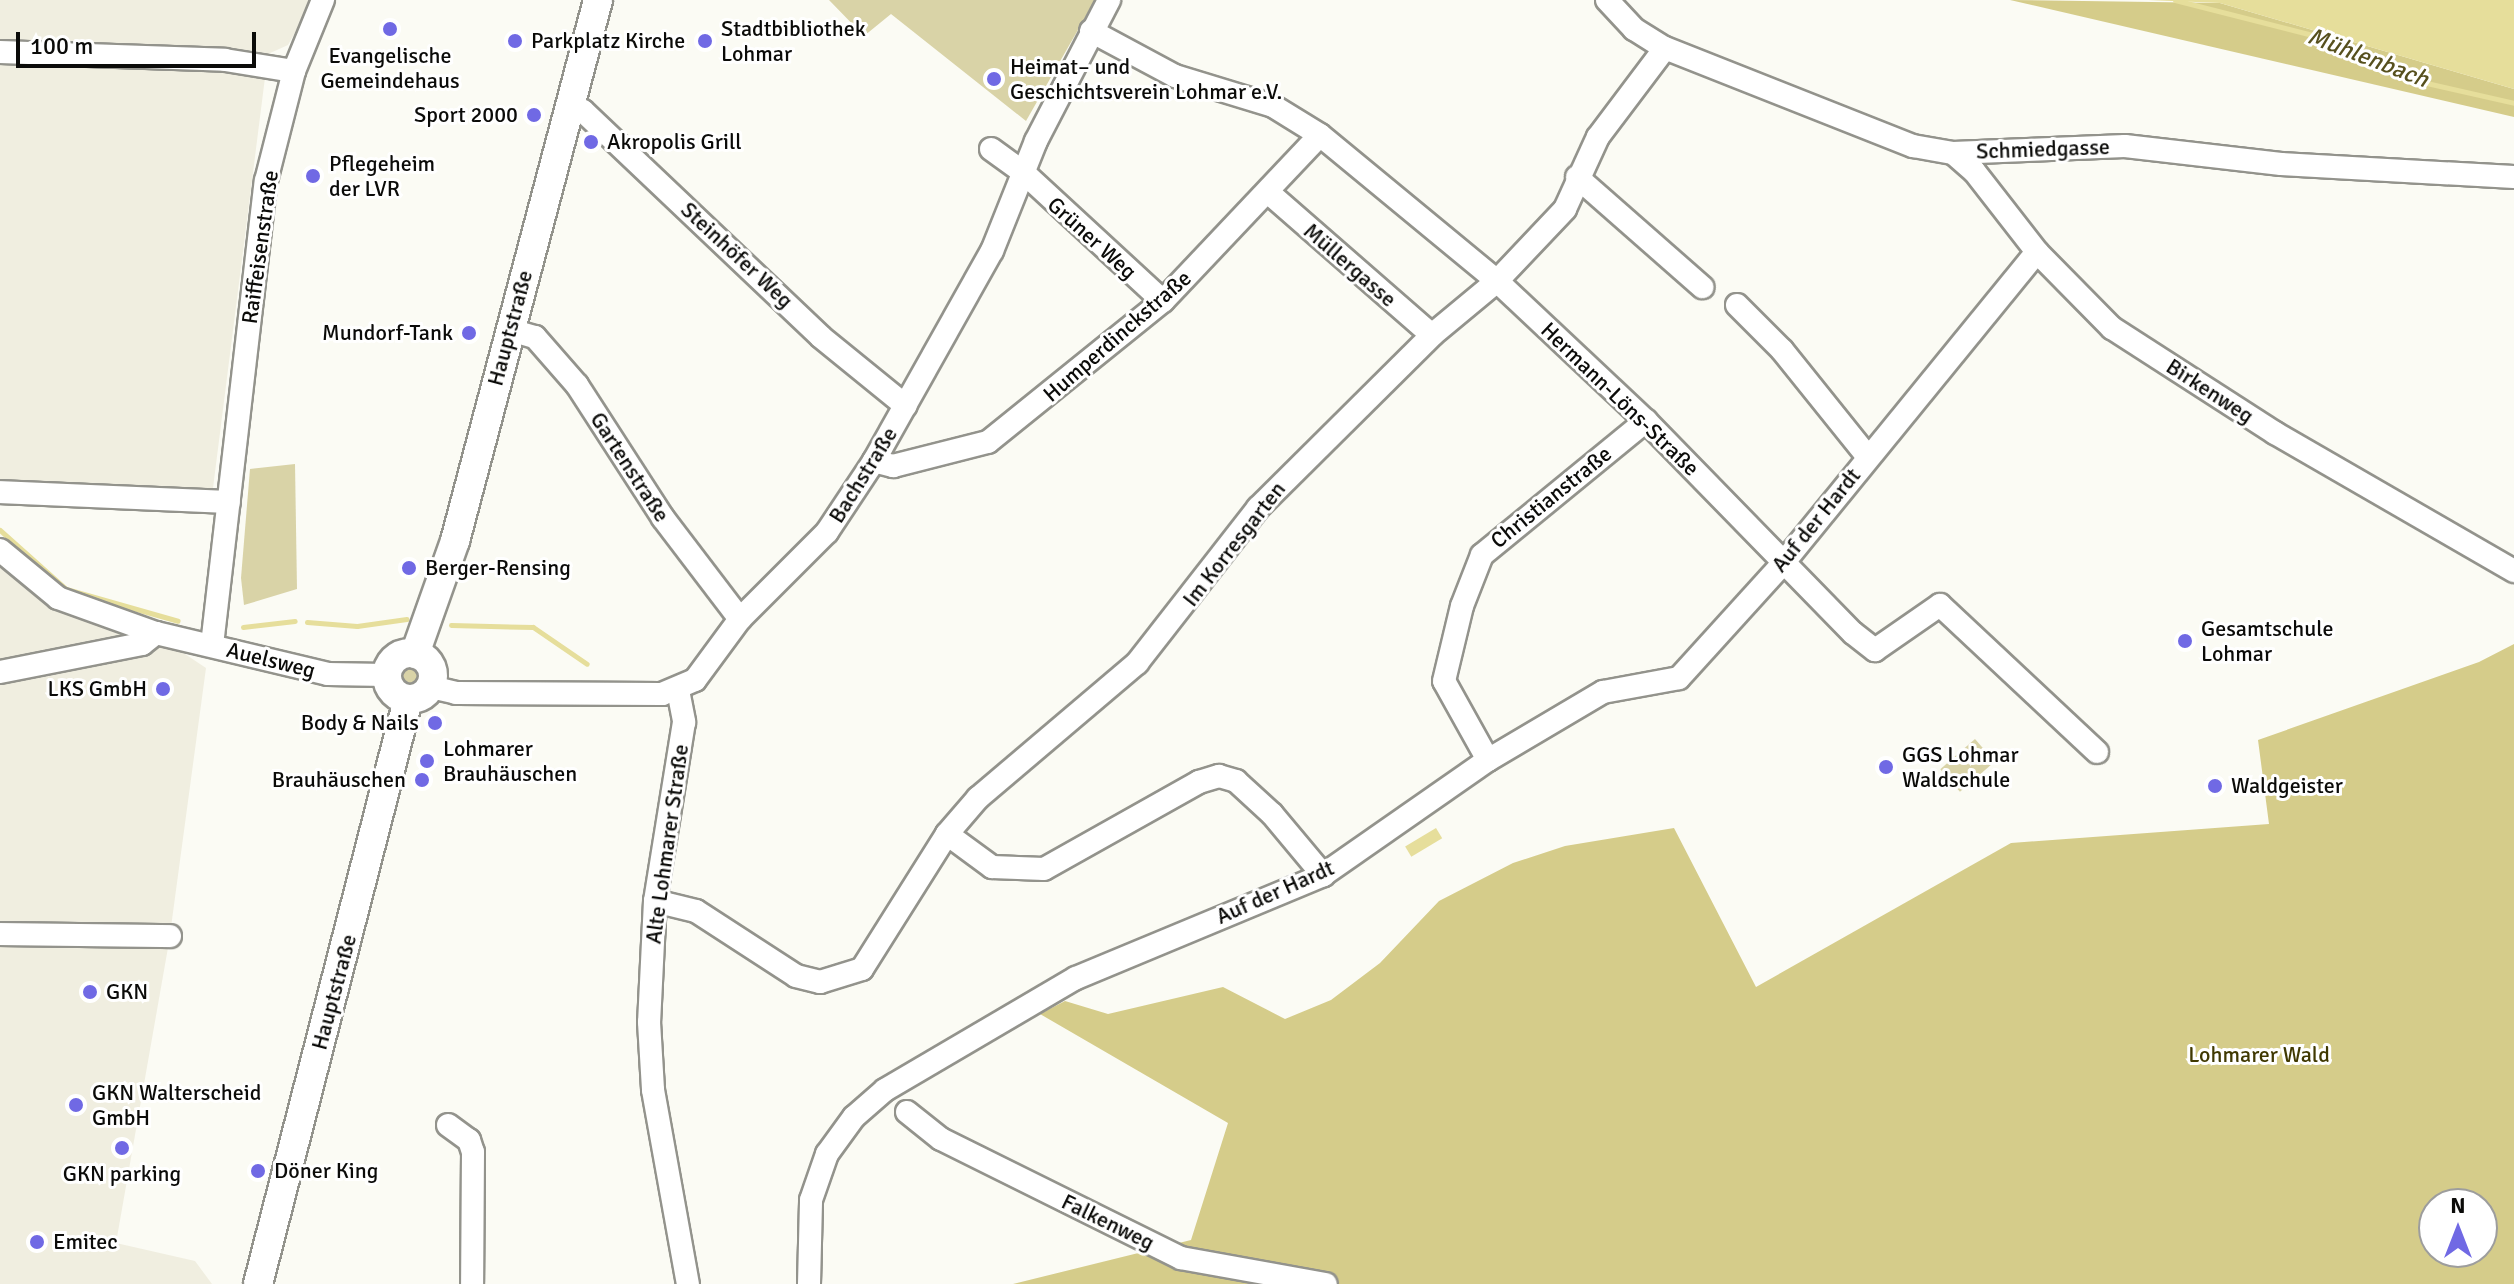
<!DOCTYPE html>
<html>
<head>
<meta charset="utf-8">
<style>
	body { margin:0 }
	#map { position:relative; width:2514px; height:1284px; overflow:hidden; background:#fbfbf4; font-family:Signika,sans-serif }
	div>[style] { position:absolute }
	.built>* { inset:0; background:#f0eee0 }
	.green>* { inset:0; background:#d9d3a7; transform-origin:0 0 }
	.round { border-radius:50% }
	.forest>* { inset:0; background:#d5cc8a }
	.water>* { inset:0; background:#e6de9b; transform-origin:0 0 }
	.stream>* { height:5px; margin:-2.5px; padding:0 2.5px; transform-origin:2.5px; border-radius:2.5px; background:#e6de9b }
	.roads { filter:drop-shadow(2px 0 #93938c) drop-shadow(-2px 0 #93938c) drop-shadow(0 2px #93938c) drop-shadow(0 -2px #93938c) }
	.minor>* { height:22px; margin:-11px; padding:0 11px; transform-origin:11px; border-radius:11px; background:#fff }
	.major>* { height:28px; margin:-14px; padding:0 14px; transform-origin:14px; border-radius:14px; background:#fff }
	.major>.ring { margin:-14px; padding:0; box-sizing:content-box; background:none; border:28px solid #fff; border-radius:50% }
	.dots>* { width:22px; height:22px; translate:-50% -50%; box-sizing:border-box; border:4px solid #fff; border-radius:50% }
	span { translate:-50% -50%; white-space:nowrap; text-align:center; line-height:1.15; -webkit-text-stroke:6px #fff; paint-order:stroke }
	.poi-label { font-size:22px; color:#0b0b09 }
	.left { translate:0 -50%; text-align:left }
	.right { translate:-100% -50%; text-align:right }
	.street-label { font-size:22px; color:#0b0b09 }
	.park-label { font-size:22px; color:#403902 }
	.water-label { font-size:24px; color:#57501e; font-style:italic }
	.north { position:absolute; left:2418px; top:1188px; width:80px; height:80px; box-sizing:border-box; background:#fff; border:2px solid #9d9d9d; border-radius:50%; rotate:0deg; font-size:22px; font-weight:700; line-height:32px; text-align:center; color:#0b0b09 }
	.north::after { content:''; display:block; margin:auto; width:28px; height:36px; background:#7069e4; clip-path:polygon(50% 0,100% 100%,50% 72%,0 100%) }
	.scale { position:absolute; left:16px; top:32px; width:240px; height:36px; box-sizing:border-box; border:4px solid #0b0b09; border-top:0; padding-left:10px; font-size:24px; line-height:28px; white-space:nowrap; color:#0b0b09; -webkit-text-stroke:6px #fff; paint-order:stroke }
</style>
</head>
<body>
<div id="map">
	<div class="built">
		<i style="clip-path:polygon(0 0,313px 0,288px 45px,268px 54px,212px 496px,0 487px)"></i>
		<i style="clip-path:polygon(0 555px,67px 612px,179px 650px,206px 668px,169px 942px,116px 1243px,195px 1261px,212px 1284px,0 1284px)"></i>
	</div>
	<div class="green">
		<i style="clip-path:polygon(829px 0,1095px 0,1026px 121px,891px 14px,864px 36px)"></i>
		<i style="clip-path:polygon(295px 464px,297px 589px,244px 605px,241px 578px,250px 469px)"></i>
		<i class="round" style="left:397px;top:664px;width:24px;height:24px"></i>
		<i style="left:1975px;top:739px;width:30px;height:46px;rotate:49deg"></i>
	</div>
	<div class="forest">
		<i style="clip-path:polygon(2010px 0,2220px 3px,2514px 89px,2514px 117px)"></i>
		<i style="clip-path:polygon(evenodd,2514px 644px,2514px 1284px,1013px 1284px,1191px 1240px,1228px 1123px,1040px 1014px,1065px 1001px,1108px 1014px,1223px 987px,1285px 1019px,1331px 1000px,1380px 963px,1439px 901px,1513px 863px,1565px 846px,1674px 828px,1756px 987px,2011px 843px,2269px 824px,2258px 740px,2479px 662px,2514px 644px,2434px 1204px,2482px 1204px,2482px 1252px,2434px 1252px,2434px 1204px)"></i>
	</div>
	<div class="water">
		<i style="clip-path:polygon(2148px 0,2514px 0,2514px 89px,2220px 3px)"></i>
		<i style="left:1436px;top:828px;width:12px;height:36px;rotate:59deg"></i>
	</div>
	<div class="stream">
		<i style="left:2175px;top:0;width:170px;rotate:14.3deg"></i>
		<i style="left:2340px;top:42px;width:69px;rotate:30.3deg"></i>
		<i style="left:2400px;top:77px;width:117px;rotate:12.8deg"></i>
		<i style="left:0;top:530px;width:89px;rotate:41.8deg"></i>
		<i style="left:66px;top:589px;width:116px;rotate:15.9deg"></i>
		<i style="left:307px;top:622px;width:50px;rotate:4.6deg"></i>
		<i style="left:357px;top:626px;width:50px;rotate:-8deg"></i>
		<i style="left:451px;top:625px;width:82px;rotate:1.4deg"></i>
		<i style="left:533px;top:627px;width:65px;rotate:34.4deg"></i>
		<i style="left:243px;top:627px;width:52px;rotate:-6.6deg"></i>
	</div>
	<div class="roads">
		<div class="minor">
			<i style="left:1607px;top:0;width:40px;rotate:47deg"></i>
			<i style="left:1634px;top:29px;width:36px;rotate:32deg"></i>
			<i style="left:1665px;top:48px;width:267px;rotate:21.6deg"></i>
			<i style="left:1913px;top:146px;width:41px;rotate:9.9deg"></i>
			<i style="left:1953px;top:153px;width:172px;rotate:-2.3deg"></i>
			<i style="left:2125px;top:146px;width:157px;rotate:6.6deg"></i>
			<i style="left:2281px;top:164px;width:233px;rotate:3.2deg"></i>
			<i style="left:1091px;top:31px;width:95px;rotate:28.2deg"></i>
			<i style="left:1175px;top:76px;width:102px;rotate:17deg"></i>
			<i style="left:1273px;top:106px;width:55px;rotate:31.7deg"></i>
			<i style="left:1320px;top:135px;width:229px;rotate:39.5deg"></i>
			<i style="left:1497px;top:281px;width:204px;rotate:43.2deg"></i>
			<i style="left:1646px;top:421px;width:296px;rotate:45.7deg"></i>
			<i style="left:1853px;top:633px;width:28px;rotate:38deg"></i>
			<i style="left:1875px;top:650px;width:79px;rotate:-34.7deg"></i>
			<i style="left:1940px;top:605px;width:215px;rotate:43.1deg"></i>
			<i style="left:0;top:52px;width:225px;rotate:2deg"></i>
			<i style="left:225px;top:60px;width:70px;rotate:9.1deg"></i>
			<i style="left:568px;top:110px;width:15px;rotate:4deg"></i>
			<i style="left:583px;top:111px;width:328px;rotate:43.5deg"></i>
			<i style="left:821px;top:337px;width:109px;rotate:39.1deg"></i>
			<i style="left:991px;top:149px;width:39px;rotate:36deg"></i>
			<i style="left:1023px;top:172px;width:190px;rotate:42.7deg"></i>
			<i style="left:1953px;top:153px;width:28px;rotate:41deg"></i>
			<i style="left:1974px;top:171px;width:103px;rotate:52.1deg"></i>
			<i style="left:2037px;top:252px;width:107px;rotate:45.4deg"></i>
			<i style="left:2112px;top:328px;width:194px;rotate:32.8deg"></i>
			<i style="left:2275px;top:433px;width:276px;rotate:30deg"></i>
			<i style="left:1577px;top:177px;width:167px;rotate:41.3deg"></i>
			<i style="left:1269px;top:193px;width:216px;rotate:41.1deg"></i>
			<i style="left:1737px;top:305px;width:64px;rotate:45deg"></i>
			<i style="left:1782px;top:350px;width:137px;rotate:51.2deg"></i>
			<i style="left:510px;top:330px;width:26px;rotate:16deg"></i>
			<i style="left:535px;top:337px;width:64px;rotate:48.8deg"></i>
			<i style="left:577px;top:385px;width:158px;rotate:57.1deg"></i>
			<i style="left:663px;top:518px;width:127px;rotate:52.7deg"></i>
			<i style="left:874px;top:461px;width:20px;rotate:15deg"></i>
			<i style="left:893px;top:466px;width:98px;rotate:-14.2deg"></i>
			<i style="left:988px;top:442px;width:225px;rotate:-38.9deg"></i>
			<i style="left:1163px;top:301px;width:228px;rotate:-46.6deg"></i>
			<i style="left:0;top:492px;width:229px;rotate:2.5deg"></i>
			<i style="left:0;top:550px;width:75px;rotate:39.6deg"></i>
			<i style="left:58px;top:598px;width:104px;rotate:19.7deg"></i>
			<i style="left:156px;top:633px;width:177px;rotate:13.4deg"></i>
			<i style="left:328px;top:674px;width:58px;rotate:1deg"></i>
			<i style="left:212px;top:645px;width:467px;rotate:-83.4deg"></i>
			<i style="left:266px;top:181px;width:114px;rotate:-75.7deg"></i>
			<i style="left:294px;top:71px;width:77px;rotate:-67.8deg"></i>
			<i style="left:0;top:672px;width:145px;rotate:-11.2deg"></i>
			<i style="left:142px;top:644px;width:18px;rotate:-38deg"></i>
			<i style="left:431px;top:687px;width:26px;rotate:13deg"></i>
			<i style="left:456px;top:693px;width:206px;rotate:0.3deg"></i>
			<i style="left:662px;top:694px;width:36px;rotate:-23deg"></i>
			<i style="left:695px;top:680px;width:76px;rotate:-53.6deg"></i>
			<i style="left:740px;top:619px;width:123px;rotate:-45deg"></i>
			<i style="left:827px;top:532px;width:85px;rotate:-56.5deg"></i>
			<i style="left:874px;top:461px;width:241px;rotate:-60.7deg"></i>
			<i style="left:992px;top:251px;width:118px;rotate:-68.2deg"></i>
			<i style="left:1036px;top:141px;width:159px;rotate:-62.6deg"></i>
			<i style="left:678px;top:690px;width:33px;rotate:79deg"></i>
			<i style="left:684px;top:722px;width:181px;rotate:99.2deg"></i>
			<i style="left:655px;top:901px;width:121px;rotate:92.8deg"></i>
			<i style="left:649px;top:1022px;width:68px;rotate:86.6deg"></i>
			<i style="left:653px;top:1090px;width:197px;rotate:79.8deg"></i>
			<i style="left:1488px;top:760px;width:90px;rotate:-119.1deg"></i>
			<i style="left:1444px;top:681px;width:77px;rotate:-76.5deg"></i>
			<i style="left:1462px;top:606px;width:55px;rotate:-68.6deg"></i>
			<i style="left:1482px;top:555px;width:212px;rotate:-39.3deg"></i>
			<i style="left:947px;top:834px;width:56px;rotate:36.3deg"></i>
			<i style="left:992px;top:867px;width:52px;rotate:2.2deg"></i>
			<i style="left:1044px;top:869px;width:178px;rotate:-29.3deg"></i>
			<i style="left:1199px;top:782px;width:21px;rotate:-17deg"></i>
			<i style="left:1219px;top:776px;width:18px;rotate:16deg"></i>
			<i style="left:1236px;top:781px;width:49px;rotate:42.5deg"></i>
			<i style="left:1272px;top:814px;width:80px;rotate:50.1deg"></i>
			<i style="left:655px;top:901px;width:42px;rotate:13.7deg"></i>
			<i style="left:696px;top:911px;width:119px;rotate:33deg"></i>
			<i style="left:796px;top:976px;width:25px;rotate:14deg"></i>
			<i style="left:820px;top:982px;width:44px;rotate:-17.2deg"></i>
			<i style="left:862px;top:969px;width:160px;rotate:-57.8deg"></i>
			<i style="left:947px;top:834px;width:48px;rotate:-49.3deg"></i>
			<i style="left:978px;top:798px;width:209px;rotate:-40.3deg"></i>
			<i style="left:1137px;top:663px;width:197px;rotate:-52deg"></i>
			<i style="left:1258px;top:508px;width:245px;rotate:-44.8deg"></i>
			<i style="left:1432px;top:335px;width:85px;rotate:-39.7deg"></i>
			<i style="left:1497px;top:281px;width:99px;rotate:-46.6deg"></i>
			<i style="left:1565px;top:209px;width:79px;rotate:-65.4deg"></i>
			<i style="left:1598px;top:137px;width:111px;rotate:-53deg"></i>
			<i style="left:0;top:934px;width:170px;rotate:0.7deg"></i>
			<i style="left:907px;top:1112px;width:43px;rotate:38.5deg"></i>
			<i style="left:941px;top:1139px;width:268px;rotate:26.4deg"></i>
			<i style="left:1181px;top:1258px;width:147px;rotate:10.2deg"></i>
			<i style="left:448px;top:1125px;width:26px;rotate:36deg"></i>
			<i style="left:469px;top:1140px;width:13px;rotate:72deg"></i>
			<i style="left:473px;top:1152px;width:132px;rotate:90.4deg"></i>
			<i style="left:809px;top:1284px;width:84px;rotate:-88.6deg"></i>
			<i style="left:811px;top:1200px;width:49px;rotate:-70.8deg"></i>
			<i style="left:827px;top:1154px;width:46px;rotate:-53.9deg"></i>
			<i style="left:854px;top:1117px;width:41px;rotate:-41.1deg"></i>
			<i style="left:885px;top:1090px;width:221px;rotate:-30.4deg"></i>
			<i style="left:1076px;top:978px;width:268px;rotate:-22.6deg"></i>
			<i style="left:1323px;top:875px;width:201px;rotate:-34.9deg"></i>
			<i style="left:1488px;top:760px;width:134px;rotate:-30.6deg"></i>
			<i style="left:1603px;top:692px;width:77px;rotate:-10.4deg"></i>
			<i style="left:1679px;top:678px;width:156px;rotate:-47.8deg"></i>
			<i style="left:1784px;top:562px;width:400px;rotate:-50.8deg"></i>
		</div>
		<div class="major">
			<i class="ring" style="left:387px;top:653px;width:18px;height:18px"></i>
			<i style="left:415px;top:654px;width:120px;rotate:-70.5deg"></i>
			<i style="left:455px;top:541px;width:560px;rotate:-75.19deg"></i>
			<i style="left:258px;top:1284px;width:603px;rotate:-75.6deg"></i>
		</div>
	</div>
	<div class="dots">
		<i style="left:390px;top:29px;background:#7069e4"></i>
		<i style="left:515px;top:41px;background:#7069e4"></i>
		<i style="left:705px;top:41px;background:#7069e4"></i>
		<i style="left:994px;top:79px;background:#7069e4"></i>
		<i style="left:534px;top:115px;background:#7069e4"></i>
		<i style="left:591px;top:142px;background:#7069e4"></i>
		<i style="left:313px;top:176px;background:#7069e4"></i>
		<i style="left:469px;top:333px;background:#7069e4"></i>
		<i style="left:409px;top:568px;background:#7069e4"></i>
		<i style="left:2185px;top:641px;background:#7069e4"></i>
		<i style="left:163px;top:689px;background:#7069e4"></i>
		<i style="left:435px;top:723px;background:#7069e4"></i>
		<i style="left:427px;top:761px;background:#7069e4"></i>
		<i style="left:1886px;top:767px;background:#7069e4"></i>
		<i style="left:422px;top:780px;background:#7069e4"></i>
		<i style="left:2215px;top:786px;background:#7069e4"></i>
		<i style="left:90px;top:992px;background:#7069e4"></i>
		<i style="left:76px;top:1105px;background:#7069e4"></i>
		<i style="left:122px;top:1148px;background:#7069e4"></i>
		<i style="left:258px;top:1171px;background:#7069e4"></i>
		<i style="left:37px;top:1242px;background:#7069e4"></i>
	</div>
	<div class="poi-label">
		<span class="left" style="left:721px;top:41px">Stadtbibliothek<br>Lohmar</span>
		<span class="left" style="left:531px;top:41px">Parkplatz Kirche</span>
		<span style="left:390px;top:68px">Evangelische<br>Gemeindehaus</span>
		<span class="left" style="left:1010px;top:79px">Heimat– und<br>Geschichtsverein Lohmar e.V.</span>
		<span class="right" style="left:518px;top:115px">Sport 2000</span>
		<span class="left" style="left:607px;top:142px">Akropolis Grill</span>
		<span class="left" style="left:329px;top:176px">Pflegeheim<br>der LVR</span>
		<span class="right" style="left:453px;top:333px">Mundorf-Tank</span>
		<span class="left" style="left:425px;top:568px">Berger-Rensing</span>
		<span class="left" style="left:2201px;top:641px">Gesamtschule<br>Lohmar</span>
		<span class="right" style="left:147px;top:689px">LKS GmbH</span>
		<span class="right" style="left:419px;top:723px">Body &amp; Nails</span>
		<span class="left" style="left:443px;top:761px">Lohmarer<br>Brauhäuschen</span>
		<span class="left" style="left:1902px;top:767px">GGS Lohmar<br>Waldschule</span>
		<span class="right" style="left:406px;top:780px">Brauhäuschen</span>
		<span class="left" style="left:2231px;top:786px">Waldgeister</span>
		<span class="left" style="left:106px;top:992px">GKN</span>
		<span class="left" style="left:92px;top:1105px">GKN Walterscheid<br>GmbH</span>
		<span class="left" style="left:274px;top:1171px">Döner King</span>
		<span style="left:122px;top:1174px">GKN parking</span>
		<span class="left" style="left:53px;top:1242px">Emitec</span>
	</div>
	<div class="street-label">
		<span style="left:2043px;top:149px;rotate:-2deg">Schmiedgasse</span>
		<span style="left:1092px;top:238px;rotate:42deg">Grüner Weg</span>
		<span style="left:260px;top:247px;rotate:-82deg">Raiffeisenstraße</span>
		<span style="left:737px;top:255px;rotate:43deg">Steinhöfer Weg</span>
		<span style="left:1350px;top:265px;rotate:41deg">Müllergasse</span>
		<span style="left:510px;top:328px;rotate:-75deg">Hauptstraße</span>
		<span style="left:1117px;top:336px;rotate:-41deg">Humperdinckstraße</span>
		<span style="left:2210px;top:391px;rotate:33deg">Birkenweg</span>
		<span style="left:1620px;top:399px;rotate:44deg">Hermann-Löns-Straße</span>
		<span style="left:630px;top:467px;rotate:57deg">Gartenstraße</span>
		<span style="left:863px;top:475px;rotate:-58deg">Bachstraße</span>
		<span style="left:1551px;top:497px;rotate:-39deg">Christianstraße</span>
		<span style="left:1816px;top:520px;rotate:-51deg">Auf der Hardt</span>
		<span style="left:1234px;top:544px;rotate:-52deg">Im Korresgarten</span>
		<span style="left:271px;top:660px;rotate:14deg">Auelsweg</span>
		<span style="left:667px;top:844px;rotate:-82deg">Alte Lohmarer Straße</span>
		<span style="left:1275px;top:892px;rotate:-24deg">Auf der Hardt</span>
		<span style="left:334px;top:992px;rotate:-75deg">Hauptstraße</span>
		<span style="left:1108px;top:1222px;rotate:26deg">Falkenweg</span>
	</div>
	<div class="park-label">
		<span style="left:2259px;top:1055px">Lohmarer Wald</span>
	</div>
	<div class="water-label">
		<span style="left:2368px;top:58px;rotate:21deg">Mühlenbach</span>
	</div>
	<div class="north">N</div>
	<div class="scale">100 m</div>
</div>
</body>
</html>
